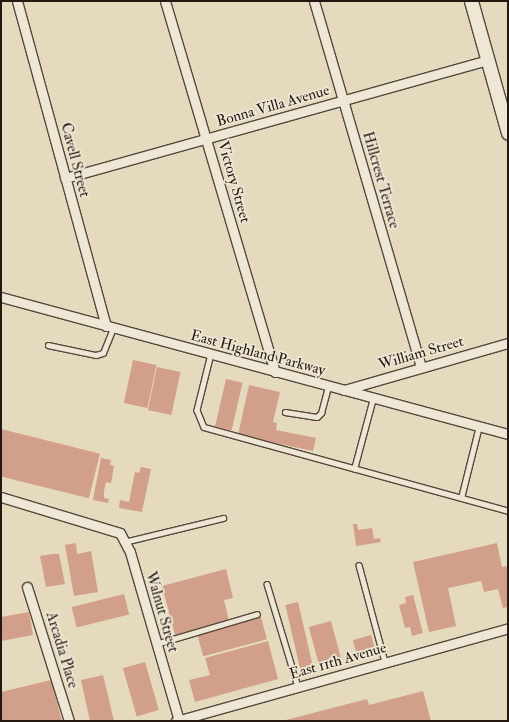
<!DOCTYPE html>
<html>
<head>
<meta charset="utf-8">
<style>
	body { margin:0 }
	#map { position:relative; width:509px; height:722px; overflow:hidden; background:#e5dabe; font-family:"IM FELL Double Pica",serif }
	div>[style] { position:absolute }
	.building>* { inset:0; background:#d29f8a; transform-origin:0 0 }
	.roads { filter:drop-shadow(1px 0 #55483c) drop-shadow(-1px 0 #55483c) drop-shadow(0 1px #55483c) drop-shadow(0 -1px #55483c) }
	.lane>* { height:4.5px; margin:-2.25px; padding:0 2.25px; transform-origin:2.25px; border-radius:2.25px; background:#eee7d5 }
	.street>* { height:9px; margin:-4.5px; padding:0 4.5px; transform-origin:4.5px; border-radius:4.5px; background:#eee7d5 }
	.secondary>* { height:13px; margin:-6.5px; padding:0 6.5px; transform-origin:6.5px; border-radius:6.5px; background:#eee7d5 }
	span { translate:-50% -50%; white-space:nowrap; text-align:center; line-height:1.15; -webkit-text-stroke:3.5px #eee7d5; paint-order:stroke }
	.street-label { font-size:15px; color:#251810 }
	.frame { position:absolute; inset:0; border:2px solid #251810; pointer-events:none }
</style>
</head>
<body>
<div id="map">
	<div class="building">
		<i style="left:133px;top:360px;width:24px;height:44px;rotate:12deg"></i>
		<i style="left:157px;top:367px;width:24px;height:44px;rotate:12deg"></i>
		<i style="left:226px;top:379px;width:17px;height:49px;rotate:13deg"></i>
		<i style="clip-path:polygon(249px 385px,280px 392px,273px 422px,277px 423px,276px 430px,316px 438px,313px 451px,238px 435px)"></i>
		<i style="left:1px;top:429px;width:102px;height:46px;rotate:14deg"></i>
		<i style="clip-path:polygon(101px 458px,111px 460px,110px 465px,114px 466px,111px 483px,106px 482px,104px 491px,104px 498px,109px 499px,108px 503px,93px 500px)"></i>
		<i style="clip-path:polygon(141px 467px,151px 469px,142px 512px,119px 508px,120px 500px,129px 502px,135px 472px,139px 473px)"></i>
		<i style="clip-path:polygon(353px 524px,357px 524px,358px 530px,372px 528px,374px 539px,380px 538px,381px 542px,356px 546px)"></i>
		<i style="clip-path:polygon(76px 543px,77px 554px,91px 551px,98px 592px,74px 596px,65px 545px)"></i>
		<i style="clip-path:polygon(497px 543px,502px 567px,508px 566px,508px 607px,503px 608px,498px 589px,484px 592px,481px 581px,448px 588px,456px 626px,429px 632px,413px 562px)"></i>
		<i style="clip-path:polygon(52px 554px,59px 554px,65px 584px,46px 587px,40px 556px)"></i>
		<i style="clip-path:polygon(226px 569px,233px 598px,224px 600px,229px 621px,175px 635px,162px 586px)"></i>
		<i style="left:124px;top:594px;width:21px;height:54px;rotate:76deg"></i>
		<i style="clip-path:polygon(413px 595px,423px 633px,412px 636px,410px 627px,405px 628px,399px 605px,406px 603px,405px 597px)"></i>
		<i style="left:298px;top:602px;width:65px;height:13px;rotate:77deg"></i>
		<i style="clip-path:polygon(29px 612px,33px 635px,1px 641px,1px 617px)"></i>
		<i style="left:261px;top:617px;width:23px;height:66px;rotate:75deg"></i>
		<i style="left:331px;top:621px;width:39px;height:23px;rotate:75deg"></i>
		<i style="left:371px;top:635px;width:15px;height:19px;rotate:74deg"></i>
		<i style="clip-path:polygon(268px 641px,278px 679px,195px 702px,189px 680px,210px 675px,205px 658px)"></i>
		<i style="left:145px;top:662px;width:50px;height:23px;rotate:74deg"></i>
		<i style="clip-path:polygon(103px 675px,114px 721px,90px 721px,81px 680px)"></i>
		<i style="clip-path:polygon(51px 680px,62px 721px,1px 721px,1px 692px)"></i>
		<i style="clip-path:polygon(423px 691px,431px 721px,282px 721px,367px 699px,369px 705px)"></i>
	</div>
	<div class="roads">
		<div class="lane">
			<i style="left:48px;top:345px;width:49px;rotate:11.8deg"></i>
			<i style="left:96px;top:355px;width:7px;rotate:-16deg"></i>
			<i style="left:103px;top:353px;width:27px;rotate:-68deg"></i>
			<i style="left:211px;top:354px;width:58px;rotate:104deg"></i>
			<i style="left:197px;top:410px;width:18px;rotate:68deg"></i>
			<i style="left:204px;top:427px;width:315px;rotate:15.4deg"></i>
			<i style="left:285px;top:412px;width:32px;rotate:9deg"></i>
			<i style="left:317px;top:417px;width:6px;rotate:-45deg"></i>
			<i style="left:321px;top:413px;width:27px;rotate:-75deg"></i>
			<i style="left:354px;top:469px;width:73px;rotate:-75deg"></i>
			<i style="left:461px;top:498px;width:74px;rotate:-76deg"></i>
			<i style="left:124px;top:542px;width:102px;rotate:-13.6deg"></i>
			<i style="left:359px;top:565px;width:100px;rotate:75deg"></i>
			<i style="left:267px;top:584px;width:108px;rotate:73.2deg"></i>
			<i style="left:156px;top:644px;width:105px;rotate:-16.5deg"></i>
		</div>
		<div class="street">
			<i style="left:17px;top:1px;width:337px;rotate:74.7deg"></i>
			<i style="left:165px;top:1px;width:387px;rotate:73.5deg"></i>
			<i style="left:314px;top:1px;width:381px;rotate:73.7deg"></i>
			<i style="left:65px;top:178px;width:439px;rotate:-15.6deg"></i>
			<i style="left:1px;top:297px;width:525px;rotate:15.12deg"></i>
			<i style="left:344px;top:390px;width:171px;rotate:-16deg"></i>
			<i style="left:1px;top:497px;width:124px;rotate:16.8deg"></i>
			<i style="left:120px;top:533px;width:21px;rotate:62deg"></i>
			<i style="left:130px;top:552px;width:176px;rotate:73.8deg"></i>
			<i style="left:27px;top:587px;width:140px;rotate:72.6deg"></i>
			<i style="left:176px;top:721px;width:345px;rotate:-15.6deg"></i>
		</div>
		<div class="secondary">
			<i style="left:471px;top:1px;width:137px;rotate:74.3deg"></i>
		</div>
	</div>
	<div class="street-label">
		<span style="left:273px;top:106px;rotate:-16deg">Bonna Villa Avenue</span>
		<span style="left:75px;top:160px;rotate:75deg">Cavell Street</span>
		<span style="left:381px;top:180px;rotate:74deg">Hillcrest Terrace</span>
		<span style="left:234px;top:182px;rotate:74deg">Victory Street</span>
		<span style="left:258px;top:353px;rotate:15deg">East Highland Parkway</span>
		<span style="left:421px;top:353px;rotate:-16deg">William Street</span>
		<span style="left:162px;top:612px;rotate:74deg">Walnut Street</span>
		<span style="left:62px;top:650px;rotate:73deg">Arcadia Place</span>
		<span style="left:338px;top:661px;rotate:-16deg">East 11th Avenue</span>
	</div>
	<div class="frame"></div>
</div>
</body>
</html>
